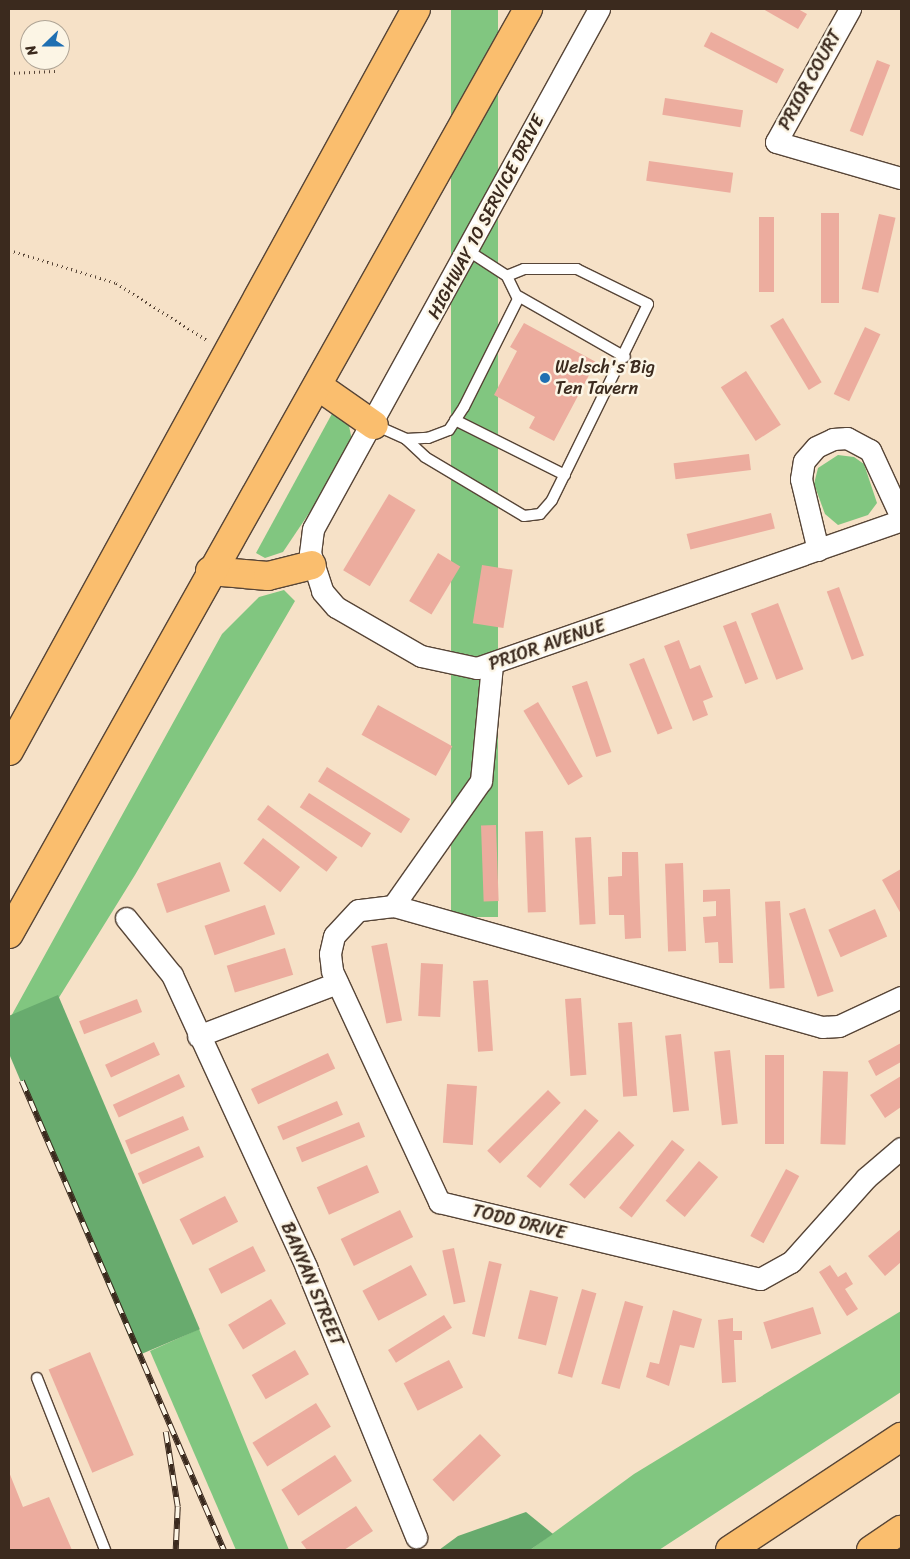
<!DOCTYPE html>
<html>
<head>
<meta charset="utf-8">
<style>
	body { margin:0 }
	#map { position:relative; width:910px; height:1559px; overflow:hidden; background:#f6e1c7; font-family:Sriracha,sans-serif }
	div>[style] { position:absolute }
	.green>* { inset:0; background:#81c680; transform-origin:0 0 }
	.forest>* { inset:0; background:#68ab6e; transform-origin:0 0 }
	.building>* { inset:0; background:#ecac9e; transform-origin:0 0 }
	.path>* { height:3px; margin-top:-1.5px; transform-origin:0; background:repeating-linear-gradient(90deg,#574537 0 1px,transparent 0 5px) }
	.roads { filter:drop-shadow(1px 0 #574537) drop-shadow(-1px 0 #574537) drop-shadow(0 1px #574537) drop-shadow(0 -1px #574537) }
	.service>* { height:10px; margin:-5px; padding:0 5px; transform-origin:5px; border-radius:5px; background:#fff }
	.minor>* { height:21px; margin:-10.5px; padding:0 10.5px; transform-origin:10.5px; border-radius:10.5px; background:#fff }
	.trunk>* { height:28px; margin:-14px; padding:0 14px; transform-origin:14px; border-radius:14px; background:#fabe6e }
	.motorway>* { height:28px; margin:-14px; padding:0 14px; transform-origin:14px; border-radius:14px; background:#fabe6e }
	.rail>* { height:5.5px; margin-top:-2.75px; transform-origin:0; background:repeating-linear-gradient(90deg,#fcf5e5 0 11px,#3b2a1e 0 22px); box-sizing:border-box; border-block:1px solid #3b2a1e }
	.dots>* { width:14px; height:14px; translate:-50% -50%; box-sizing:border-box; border:2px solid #fcf5e5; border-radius:50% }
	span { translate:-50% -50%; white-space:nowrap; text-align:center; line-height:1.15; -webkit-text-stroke:5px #fcf5e5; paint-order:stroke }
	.street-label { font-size:18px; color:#3b2a1e }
	.poi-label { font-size:18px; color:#3b2a1e }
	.left { translate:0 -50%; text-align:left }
	.frame { position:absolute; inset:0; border:10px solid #3b2a1e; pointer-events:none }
	.north { position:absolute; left:20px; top:20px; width:50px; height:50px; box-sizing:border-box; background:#fcf5e5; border:1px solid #afa495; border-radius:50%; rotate:248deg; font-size:14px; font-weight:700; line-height:20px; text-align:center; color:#3b2a1e }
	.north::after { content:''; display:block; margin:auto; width:18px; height:22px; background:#1f6fb2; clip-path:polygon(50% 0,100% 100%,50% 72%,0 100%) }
</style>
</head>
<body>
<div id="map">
	<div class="green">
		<i style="left:451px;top:9px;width:47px;height:908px"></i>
		<i style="clip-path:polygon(334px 410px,349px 426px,352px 440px,344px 461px,283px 552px,265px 558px,256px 553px)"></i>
		<i style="clip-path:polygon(838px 455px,854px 457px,864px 464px,877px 503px,868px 515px,838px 525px,825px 514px,814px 484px,818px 468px)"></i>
		<i style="clip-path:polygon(284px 590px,295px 601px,135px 875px,24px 1054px,15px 1046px,9px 1056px,9px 1020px,222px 634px,259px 597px)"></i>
		<i style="clip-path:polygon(901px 1311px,901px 1392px,659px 1550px,530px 1550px,634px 1474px)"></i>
		<i style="clip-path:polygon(199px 1329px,289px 1550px,236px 1550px,150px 1351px)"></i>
	</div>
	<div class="forest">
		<i style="left:58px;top:995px;width:363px;height:68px;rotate:67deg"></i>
		<i style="clip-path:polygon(526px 1512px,553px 1534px,530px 1550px,439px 1550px,458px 1536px)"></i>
	</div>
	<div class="building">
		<i style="clip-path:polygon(763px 9px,798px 9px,807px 14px,798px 29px)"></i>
		<i style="left:711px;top:32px;width:82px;height:16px;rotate:27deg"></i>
		<i style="left:877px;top:60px;width:14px;height:76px;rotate:21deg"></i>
		<i style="left:665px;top:98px;width:79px;height:17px;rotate:9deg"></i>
		<i style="left:649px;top:161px;width:85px;height:20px;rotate:8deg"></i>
		<i style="left:821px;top:213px;width:18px;height:90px"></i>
		<i style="left:879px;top:214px;width:17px;height:77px;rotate:13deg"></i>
		<i style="left:759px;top:217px;width:15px;height:75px"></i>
		<i style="left:783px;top:318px;width:75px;height:15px;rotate:59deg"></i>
		<i style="clip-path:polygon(524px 323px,596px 362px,554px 441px,529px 428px,535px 417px,494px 395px,517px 351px,510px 347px)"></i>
		<i style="left:865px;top:327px;width:17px;height:74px;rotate:25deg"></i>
		<i style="left:746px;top:371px;width:64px;height:30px;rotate:57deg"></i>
		<i style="left:749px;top:454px;width:16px;height:76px;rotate:83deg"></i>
		<i style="left:389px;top:494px;width:31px;height:89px;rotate:31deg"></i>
		<i style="left:771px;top:513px;width:16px;height:87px;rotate:76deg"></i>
		<i style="left:438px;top:553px;width:26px;height:56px;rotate:31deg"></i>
		<i style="left:482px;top:565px;width:31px;height:59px;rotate:9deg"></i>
		<i style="left:839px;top:587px;width:73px;height:13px;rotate:70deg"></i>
		<i style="left:778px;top:603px;width:71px;height:29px;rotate:69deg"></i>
		<i style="left:736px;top:621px;width:62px;height:14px;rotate:69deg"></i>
		<i style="clip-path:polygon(679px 640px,690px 669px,700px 665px,713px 697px,703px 701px,708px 715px,693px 721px,664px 646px)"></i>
		<i style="left:644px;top:658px;width:76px;height:16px;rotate:68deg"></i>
		<i style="left:587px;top:681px;width:75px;height:16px;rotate:71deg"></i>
		<i style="left:538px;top:702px;width:87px;height:17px;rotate:59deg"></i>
		<i style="left:378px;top:705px;width:85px;height:34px;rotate:29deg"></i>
		<i style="left:327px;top:767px;width:98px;height:17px;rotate:32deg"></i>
		<i style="left:309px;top:793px;width:74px;height:17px;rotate:33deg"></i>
		<i style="left:268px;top:805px;width:87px;height:18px;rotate:37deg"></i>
		<i style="left:496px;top:825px;width:76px;height:15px;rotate:88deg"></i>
		<i style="left:543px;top:831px;width:81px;height:18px;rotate:88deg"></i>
		<i style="left:591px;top:837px;width:87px;height:16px;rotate:87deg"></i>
		<i style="left:263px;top:838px;width:47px;height:32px;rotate:38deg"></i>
		<i style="clip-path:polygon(622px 852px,638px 852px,641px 938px,625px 939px,624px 915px,609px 915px,608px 877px,622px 876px)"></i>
		<i style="left:220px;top:862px;width:31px;height:67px;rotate:71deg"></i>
		<i style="left:683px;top:863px;width:88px;height:18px;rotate:88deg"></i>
		<i style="clip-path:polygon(901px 869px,901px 914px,882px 880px)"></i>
		<i style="clip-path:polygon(730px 889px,733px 963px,719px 963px,718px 942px,705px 943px,703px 917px,716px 916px,716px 901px,703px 902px,703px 890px)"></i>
		<i style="left:780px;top:901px;width:87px;height:15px;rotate:87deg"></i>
		<i style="left:265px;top:905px;width:31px;height:64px;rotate:71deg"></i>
		<i style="left:805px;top:908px;width:88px;height:17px;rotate:71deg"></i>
		<i style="left:875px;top:909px;width:30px;height:51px;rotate:66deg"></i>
		<i style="left:387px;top:943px;width:79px;height:16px;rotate:79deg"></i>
		<i style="left:285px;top:948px;width:28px;height:61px;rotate:73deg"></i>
		<i style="left:421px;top:963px;width:22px;height:53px;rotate:3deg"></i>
		<i style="left:488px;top:980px;width:71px;height:15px;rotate:86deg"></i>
		<i style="left:581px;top:998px;width:77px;height:16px;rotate:86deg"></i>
		<i style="left:137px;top:999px;width:14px;height:62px;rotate:69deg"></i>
		<i style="left:632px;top:1022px;width:74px;height:14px;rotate:86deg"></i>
		<i style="left:681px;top:1034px;width:77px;height:16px;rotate:84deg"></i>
		<i style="left:154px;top:1042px;width:14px;height:54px;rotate:65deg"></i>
		<i style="clip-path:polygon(901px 1043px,901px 1062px,876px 1076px,868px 1061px)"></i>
		<i style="left:730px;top:1050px;width:74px;height:16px;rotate:84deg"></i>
		<i style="left:328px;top:1053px;width:17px;height:85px;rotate:65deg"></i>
		<i style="left:765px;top:1055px;width:19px;height:89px"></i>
		<i style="left:823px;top:1071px;width:25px;height:73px;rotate:2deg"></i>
		<i style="left:179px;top:1074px;width:14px;height:73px;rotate:65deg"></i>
		<i style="clip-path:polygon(901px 1076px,901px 1107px,885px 1118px,870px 1095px)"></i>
		<i style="left:447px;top:1084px;width:30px;height:59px;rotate:4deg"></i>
		<i style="left:548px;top:1090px;width:18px;height:86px;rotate:45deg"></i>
		<i style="left:337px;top:1101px;width:15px;height:65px;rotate:67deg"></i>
		<i style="left:585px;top:1109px;width:18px;height:89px;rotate:41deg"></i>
		<i style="left:183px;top:1116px;width:15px;height:63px;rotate:67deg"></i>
		<i style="left:359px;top:1122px;width:16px;height:68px;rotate:68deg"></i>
		<i style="left:619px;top:1131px;width:21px;height:73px;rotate:43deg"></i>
		<i style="left:672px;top:1140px;width:16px;height:86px;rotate:38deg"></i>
		<i style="left:199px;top:1146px;width:12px;height:67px;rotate:66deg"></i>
		<i style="left:699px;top:1161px;width:25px;height:52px;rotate:40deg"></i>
		<i style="left:367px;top:1165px;width:30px;height:55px;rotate:66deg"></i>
		<i style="left:786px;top:1169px;width:15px;height:76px;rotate:28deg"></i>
		<i style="left:225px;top:1196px;width:29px;height:51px;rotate:63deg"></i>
		<i style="left:400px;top:1210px;width:30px;height:66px;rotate:64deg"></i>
		<i style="clip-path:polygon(901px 1229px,901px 1262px,885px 1276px,868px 1256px)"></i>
		<i style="left:253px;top:1246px;width:28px;height:50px;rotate:63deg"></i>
		<i style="left:454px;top:1248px;width:55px;height:12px;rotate:78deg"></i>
		<i style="left:489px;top:1261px;width:13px;height:75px;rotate:13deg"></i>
		<i style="left:411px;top:1265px;width:34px;height:55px;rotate:62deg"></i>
		<i style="clip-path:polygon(830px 1265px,838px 1277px,846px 1272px,853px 1284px,845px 1289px,858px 1309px,847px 1316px,819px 1272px)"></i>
		<i style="left:582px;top:1289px;width:15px;height:88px;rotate:16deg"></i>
		<i style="left:530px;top:1290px;width:29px;height:50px;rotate:14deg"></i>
		<i style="left:271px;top:1299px;width:29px;height:50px;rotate:59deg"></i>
		<i style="left:625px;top:1301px;width:19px;height:86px;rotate:16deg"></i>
		<i style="left:813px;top:1307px;width:28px;height:52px;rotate:73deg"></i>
		<i style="clip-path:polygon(673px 1310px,702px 1319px,694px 1348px,680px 1345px,669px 1386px,646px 1377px,650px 1362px,659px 1364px)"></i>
		<i style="left:444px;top:1315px;width:15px;height:66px;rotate:58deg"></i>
		<i style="clip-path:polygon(733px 1318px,733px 1331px,742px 1331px,742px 1340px,734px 1340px,736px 1382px,722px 1383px,718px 1320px)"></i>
		<i style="left:295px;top:1350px;width:28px;height:50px;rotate:60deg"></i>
		<i style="left:90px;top:1352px;width:112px;height:45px;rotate:67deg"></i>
		<i style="left:449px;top:1360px;width:31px;height:51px;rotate:63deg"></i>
		<i style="left:316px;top:1403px;width:28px;height:75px;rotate:58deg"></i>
		<i style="left:480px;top:1434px;width:30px;height:66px;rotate:46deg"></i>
		<i style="left:335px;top:1455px;width:31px;height:64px;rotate:57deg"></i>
		<i style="clip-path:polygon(9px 1472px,23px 1507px,49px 1497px,72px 1550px,9px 1550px)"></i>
		<i style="clip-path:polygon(356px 1506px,373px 1531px,344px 1550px,307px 1550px,301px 1542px)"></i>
	</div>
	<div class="path">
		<i style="left:9px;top:73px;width:46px;rotate:-2.5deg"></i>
		<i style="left:9px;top:250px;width:112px;rotate:17.1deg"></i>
		<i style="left:116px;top:283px;width:107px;rotate:32.1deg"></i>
	</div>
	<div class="roads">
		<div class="service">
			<i style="left:518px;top:296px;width:123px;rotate:29.7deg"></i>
			<i style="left:455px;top:420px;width:123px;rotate:26.6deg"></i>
			<i style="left:375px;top:425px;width:34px;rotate:24deg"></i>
			<i style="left:406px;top:439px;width:22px;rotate:-3deg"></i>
			<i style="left:428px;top:438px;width:22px;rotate:-21deg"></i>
			<i style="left:449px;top:430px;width:27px;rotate:-57deg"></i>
			<i style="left:464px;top:407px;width:121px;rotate:-63.4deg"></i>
			<i style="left:518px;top:299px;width:25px;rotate:-116deg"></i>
			<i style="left:507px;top:276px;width:48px;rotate:-147deg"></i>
			<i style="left:406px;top:439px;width:26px;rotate:43deg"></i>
			<i style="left:425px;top:457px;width:115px;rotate:30.8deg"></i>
			<i style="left:524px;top:516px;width:16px;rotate:-7deg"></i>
			<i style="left:540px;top:514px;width:18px;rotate:-49deg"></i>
			<i style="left:552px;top:500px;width:218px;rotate:-63.9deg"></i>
			<i style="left:648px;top:304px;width:79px;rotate:-153.8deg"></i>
			<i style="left:577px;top:269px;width:53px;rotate:180deg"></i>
			<i style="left:524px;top:269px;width:18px;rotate:158deg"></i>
			<i style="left:37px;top:1378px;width:185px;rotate:68.4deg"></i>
		</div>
		<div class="minor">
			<i style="left:599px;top:9px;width:593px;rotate:118.81deg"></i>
			<i style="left:313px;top:529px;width:24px;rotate:97deg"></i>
			<i style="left:310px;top:553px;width:40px;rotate:72deg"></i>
			<i style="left:322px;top:591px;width:21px;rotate:49deg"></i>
			<i style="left:336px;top:607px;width:98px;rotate:30deg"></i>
			<i style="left:421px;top:656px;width:57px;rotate:12.1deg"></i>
			<i style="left:477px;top:668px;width:449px;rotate:-19.2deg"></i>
			<i style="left:850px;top:9px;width:152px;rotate:119.1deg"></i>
			<i style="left:776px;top:142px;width:130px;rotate:16.1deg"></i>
			<i style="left:818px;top:550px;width:73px;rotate:-103.5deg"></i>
			<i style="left:801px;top:479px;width:18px;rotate:-81deg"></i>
			<i style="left:804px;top:461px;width:18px;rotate:-49deg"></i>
			<i style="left:816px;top:447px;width:19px;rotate:-25deg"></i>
			<i style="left:833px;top:439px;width:14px;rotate:-4deg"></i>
			<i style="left:847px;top:438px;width:26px;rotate:28deg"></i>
			<i style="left:870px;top:450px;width:74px;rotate:65.2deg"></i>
			<i style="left:393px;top:906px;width:153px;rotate:-54.9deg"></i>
			<i style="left:481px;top:781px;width:117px;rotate:-84.6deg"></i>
			<i style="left:126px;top:918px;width:73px;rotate:51.1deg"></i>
			<i style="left:172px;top:975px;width:321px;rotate:65.3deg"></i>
			<i style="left:306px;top:1267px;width:292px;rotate:67.8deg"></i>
			<i style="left:901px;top:997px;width:68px;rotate:154.9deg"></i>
			<i style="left:839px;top:1026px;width:17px;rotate:177deg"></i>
			<i style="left:822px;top:1027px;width:446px;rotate:-164.2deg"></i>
			<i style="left:393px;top:906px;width:35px;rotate:173deg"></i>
			<i style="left:358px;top:910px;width:35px;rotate:133deg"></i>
			<i style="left:334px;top:936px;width:18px;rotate:103deg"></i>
			<i style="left:330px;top:954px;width:17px;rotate:83deg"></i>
			<i style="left:332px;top:971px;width:255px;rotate:65.1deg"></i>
			<i style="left:439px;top:1202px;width:330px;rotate:13.5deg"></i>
			<i style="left:760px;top:1279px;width:35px;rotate:-29deg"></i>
			<i style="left:791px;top:1262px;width:113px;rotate:-48.2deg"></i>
			<i style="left:866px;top:1178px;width:46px;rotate:-40.6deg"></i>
			<i style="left:198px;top:1036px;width:149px;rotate:-20.9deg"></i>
		</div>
		<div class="trunk">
			<i style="left:318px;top:386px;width:68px;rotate:34.9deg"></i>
			<i style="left:210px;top:571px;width:58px;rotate:4.9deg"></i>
			<i style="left:268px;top:576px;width:45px;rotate:-14deg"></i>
			<i style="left:9px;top:934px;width:1061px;rotate:-60.7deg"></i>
		</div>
		<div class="motorway">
			<i style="left:9px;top:751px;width:846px;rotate:-61.25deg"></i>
			<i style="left:730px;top:1550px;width:205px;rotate:-33.5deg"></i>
			<i style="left:871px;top:1550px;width:36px;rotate:-34deg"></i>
		</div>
	</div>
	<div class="rail">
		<i style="left:22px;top:1081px;width:511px;rotate:66.7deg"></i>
		<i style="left:166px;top:1432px;width:76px;rotate:80.9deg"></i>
		<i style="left:178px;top:1507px;width:43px;rotate:92.7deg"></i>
	</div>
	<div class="dots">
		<i style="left:545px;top:378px;background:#1f6fb2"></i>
	</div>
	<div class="street-label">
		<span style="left:810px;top:80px;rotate:-61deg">PRIOR COURT</span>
		<span style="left:486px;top:217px;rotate:-62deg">HIGHWAY 10 SERVICE DRIVE</span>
		<span style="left:547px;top:645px;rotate:-19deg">PRIOR AVENUE</span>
		<span style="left:519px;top:1222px;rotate:14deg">TODD DRIVE</span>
		<span style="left:312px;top:1284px;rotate:67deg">BANYAN STREET</span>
	</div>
	<div class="poi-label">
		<span class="left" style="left:555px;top:378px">Welsch's Big<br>Ten Tavern</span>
	</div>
	<div class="frame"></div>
	<div class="north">N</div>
</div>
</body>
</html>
